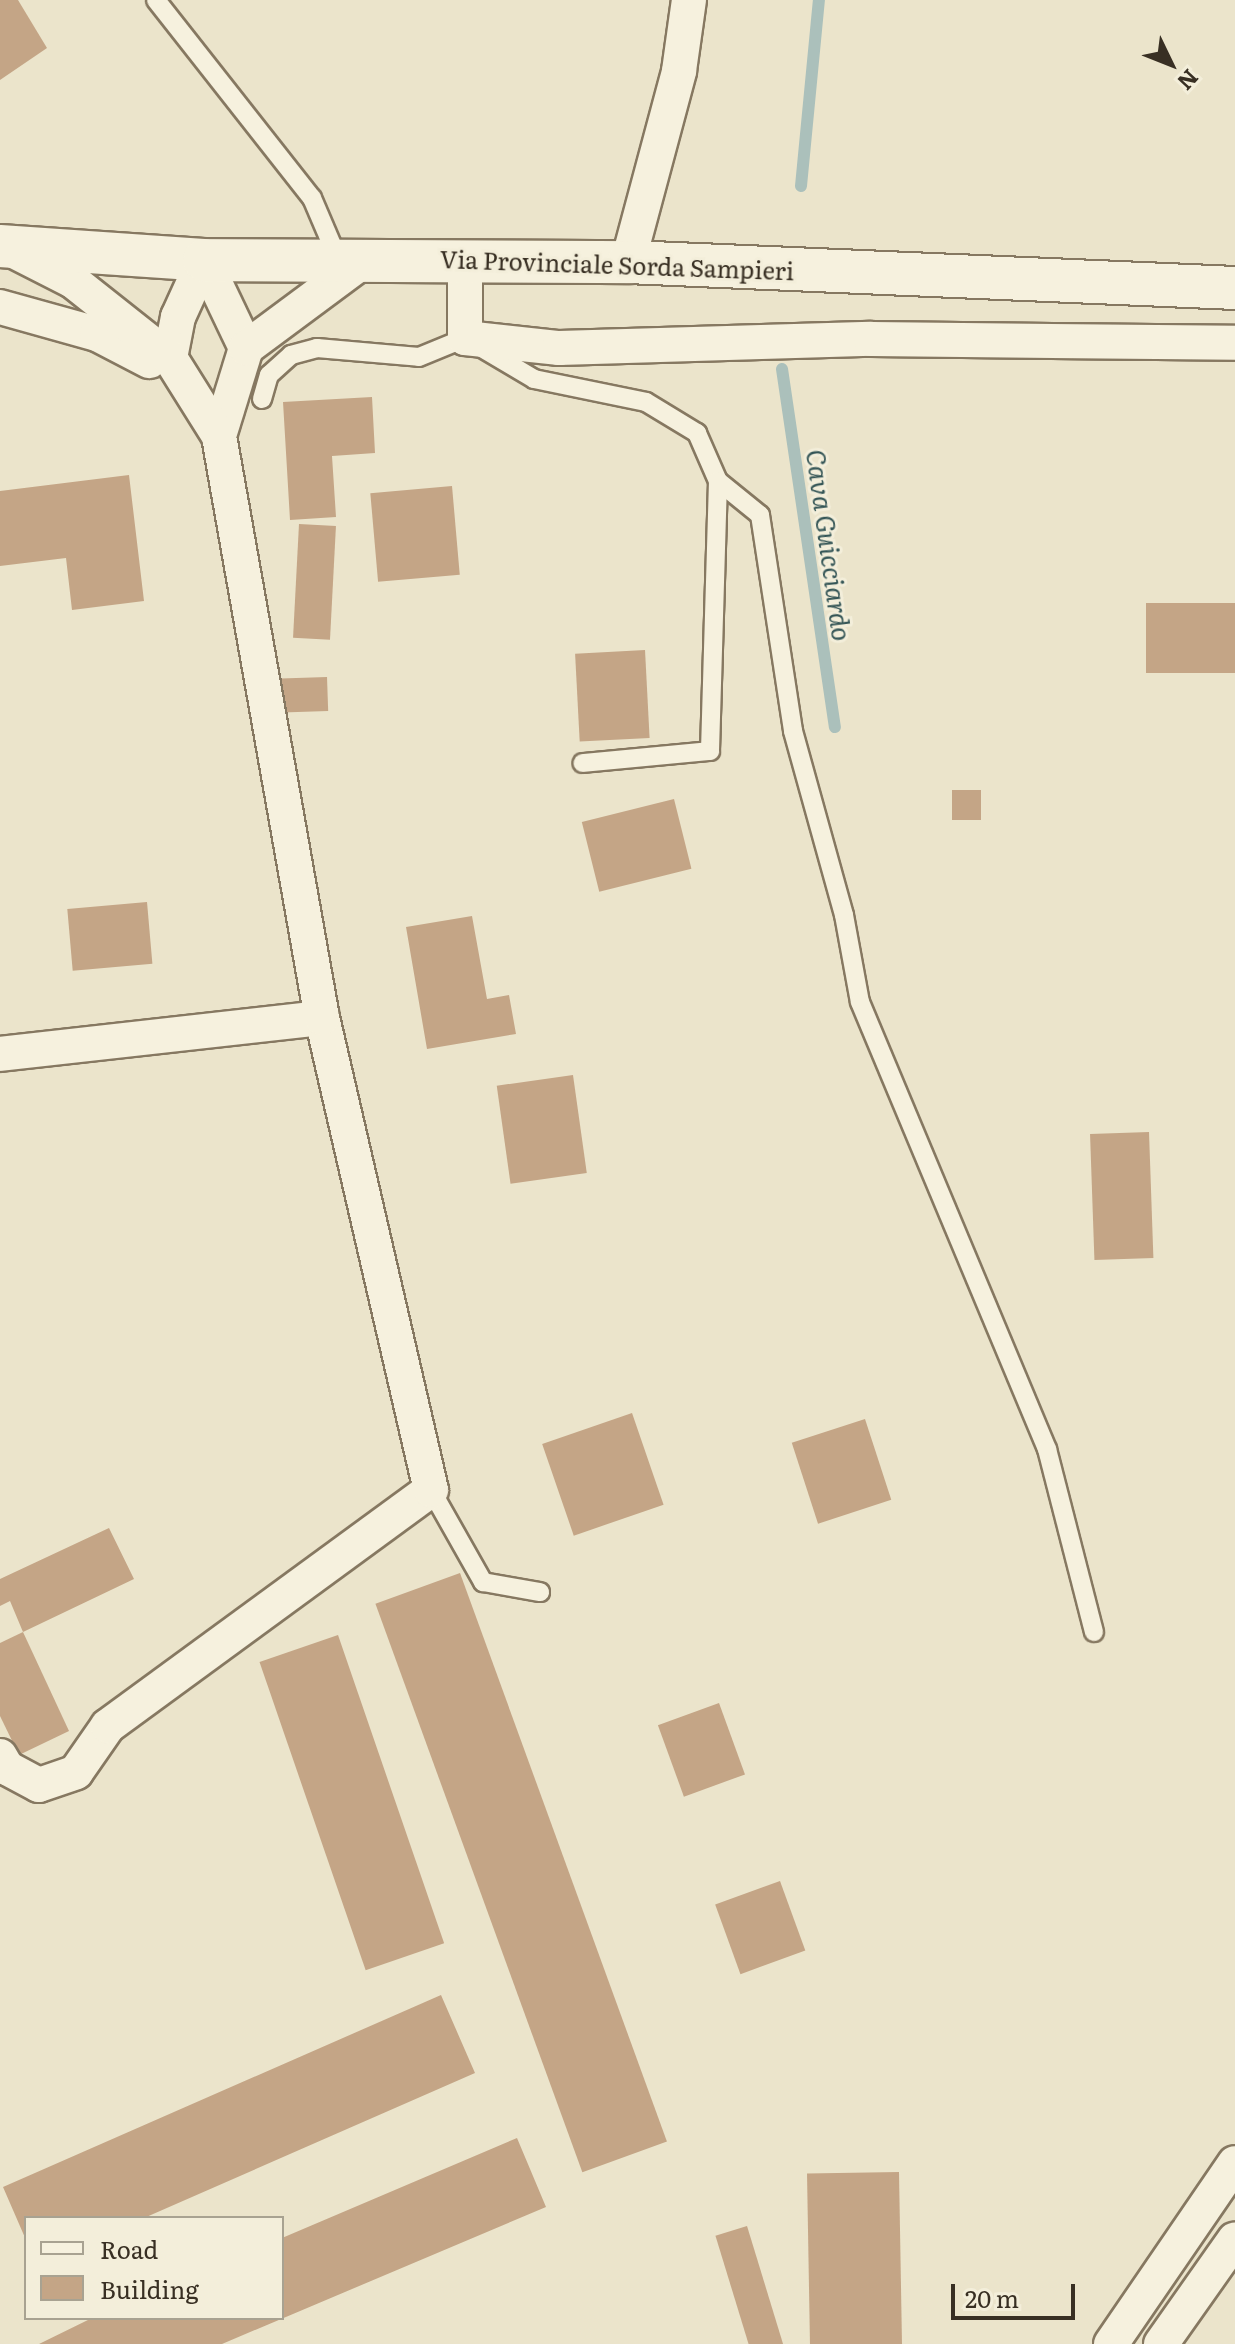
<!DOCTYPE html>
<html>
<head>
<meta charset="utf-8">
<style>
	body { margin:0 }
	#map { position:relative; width:1235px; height:2344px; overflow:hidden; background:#ebe4cb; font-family:Literata,serif }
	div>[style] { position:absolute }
	.stream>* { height:12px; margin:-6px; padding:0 6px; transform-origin:6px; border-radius:6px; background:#abc0bb }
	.building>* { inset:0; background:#c4a586; transform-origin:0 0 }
	.roads { filter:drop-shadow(2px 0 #867861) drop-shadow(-2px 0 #867861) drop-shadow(0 2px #867861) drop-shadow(0 -2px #867861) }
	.service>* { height:18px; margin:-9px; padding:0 9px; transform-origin:9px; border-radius:9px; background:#f6f1de }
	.minor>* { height:34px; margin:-17px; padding:0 17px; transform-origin:17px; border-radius:17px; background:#f6f1de }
	.tertiary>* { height:42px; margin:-21px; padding:0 21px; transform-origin:21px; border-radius:21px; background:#f6f1de }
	span { translate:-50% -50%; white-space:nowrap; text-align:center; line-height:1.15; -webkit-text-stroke:6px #f3eeda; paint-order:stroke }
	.street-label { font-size:24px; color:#382f23 }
	.water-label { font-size:26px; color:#345556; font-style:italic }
	.legend { position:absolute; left:24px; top:2216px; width:260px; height:104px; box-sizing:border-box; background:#f3eeda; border:2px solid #a8a291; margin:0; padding:10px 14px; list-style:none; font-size:24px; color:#382f23 }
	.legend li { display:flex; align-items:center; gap:16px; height:40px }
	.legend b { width:40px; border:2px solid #a8a291 }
	.north { position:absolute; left:1131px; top:24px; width:80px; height:80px; -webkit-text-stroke:6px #f3eeda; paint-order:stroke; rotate:133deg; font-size:22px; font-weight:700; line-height:32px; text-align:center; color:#382f23 }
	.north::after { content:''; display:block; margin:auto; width:28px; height:36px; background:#382f23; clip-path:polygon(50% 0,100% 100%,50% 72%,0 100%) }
	.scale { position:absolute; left:951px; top:2284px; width:124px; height:36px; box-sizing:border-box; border:4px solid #382f23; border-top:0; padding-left:10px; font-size:24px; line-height:28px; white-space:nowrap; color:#382f23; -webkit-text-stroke:6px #f3eeda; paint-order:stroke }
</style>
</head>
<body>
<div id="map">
	<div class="stream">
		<i style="left:801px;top:186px;width:187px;rotate:-84.5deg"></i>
		<i style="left:782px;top:369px;width:362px;rotate:81.6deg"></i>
	</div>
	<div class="building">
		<i style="clip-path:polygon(0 0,18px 0,47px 48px,0 80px)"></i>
		<i style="clip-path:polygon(372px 397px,375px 453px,332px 456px,336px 517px,290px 520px,283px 402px)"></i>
		<i style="clip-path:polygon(129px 475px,144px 601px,72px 610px,66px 558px,0 566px,0 491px)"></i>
		<i style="left:452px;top:486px;width:89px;height:82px;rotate:85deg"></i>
		<i style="left:299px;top:524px;width:37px;height:114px;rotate:3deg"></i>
		<i style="left:1235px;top:603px;width:70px;height:89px;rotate:90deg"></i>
		<i style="left:645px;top:650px;width:88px;height:70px;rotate:87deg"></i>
		<i style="left:327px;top:677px;width:34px;height:46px;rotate:88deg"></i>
		<i style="left:952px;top:790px;width:29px;height:30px"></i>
		<i style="left:674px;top:799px;width:72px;height:95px;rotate:76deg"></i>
		<i style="left:147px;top:902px;width:62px;height:80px;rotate:85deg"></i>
		<i style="clip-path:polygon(472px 916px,487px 999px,509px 995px,516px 1034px,427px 1049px,406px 927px)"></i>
		<i style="left:573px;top:1075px;width:99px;height:77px;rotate:82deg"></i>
		<i style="left:1149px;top:1132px;width:126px;height:59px;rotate:88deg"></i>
		<i style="left:632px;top:1413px;width:97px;height:95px;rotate:71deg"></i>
		<i style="left:865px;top:1419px;width:85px;height:77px;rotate:72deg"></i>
		<i style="clip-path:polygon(109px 1528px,134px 1579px,23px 1632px,10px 1601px,0 1606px,0 1579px)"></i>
		<i style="left:460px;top:1573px;width:605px;height:90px;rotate:70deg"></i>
		<i style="clip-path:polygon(23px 1632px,69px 1731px,19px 1755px,0 1716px,0 1643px)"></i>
		<i style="left:338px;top:1635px;width:326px;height:83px;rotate:71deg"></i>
		<i style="left:719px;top:1703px;width:76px;height:65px;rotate:70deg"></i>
		<i style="left:780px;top:1881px;width:74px;height:69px;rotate:70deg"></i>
		<i style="clip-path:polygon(441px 1995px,475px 2073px,144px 2218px,26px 2218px,26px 2240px,3px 2187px)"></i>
		<i style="clip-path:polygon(517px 2138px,546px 2207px,222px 2344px,39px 2344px,92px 2318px,282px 2318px,282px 2238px)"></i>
		<i style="left:899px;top:2172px;width:172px;height:92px;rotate:89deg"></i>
		<i style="left:747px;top:2226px;width:124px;height:33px;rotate:73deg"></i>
	</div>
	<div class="roads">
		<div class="service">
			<i style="left:156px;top:0;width:252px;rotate:51.8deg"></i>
			<i style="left:312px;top:198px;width:66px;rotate:66.9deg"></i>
			<i style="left:262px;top:399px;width:25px;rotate:-74deg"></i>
			<i style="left:269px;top:375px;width:30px;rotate:-42deg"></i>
			<i style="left:291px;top:355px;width:27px;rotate:-15deg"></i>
			<i style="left:317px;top:348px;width:102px;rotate:5deg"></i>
			<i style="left:419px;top:357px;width:50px;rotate:-22.4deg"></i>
			<i style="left:465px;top:338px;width:80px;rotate:30.7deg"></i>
			<i style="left:534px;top:379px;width:114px;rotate:11.6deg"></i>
			<i style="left:646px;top:402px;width:60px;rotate:31.3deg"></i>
			<i style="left:697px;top:433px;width:52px;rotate:66.4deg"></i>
			<i style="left:718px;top:481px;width:270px;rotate:91.7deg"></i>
			<i style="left:710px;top:751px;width:128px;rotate:174.6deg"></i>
			<i style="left:718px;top:481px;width:54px;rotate:39deg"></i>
			<i style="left:760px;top:515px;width:219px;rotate:81.3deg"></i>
			<i style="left:793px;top:731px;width:191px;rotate:74.5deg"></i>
			<i style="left:844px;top:915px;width:88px;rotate:79.6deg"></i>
			<i style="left:860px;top:1002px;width:485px;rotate:67.3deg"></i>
			<i style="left:1047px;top:1449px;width:189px;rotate:75.6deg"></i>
			<i style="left:431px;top:1490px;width:106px;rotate:60.5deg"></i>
			<i style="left:483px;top:1582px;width:58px;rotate:10deg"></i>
		</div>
		<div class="minor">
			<i style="left:465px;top:258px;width:80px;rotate:90deg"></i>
			<i style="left:465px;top:338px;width:95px;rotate:6.1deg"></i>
			<i style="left:559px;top:348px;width:312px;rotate:-1.7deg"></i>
			<i style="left:871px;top:339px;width:364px;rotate:0.6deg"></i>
			<i style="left:204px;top:260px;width:98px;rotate:64.5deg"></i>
			<i style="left:628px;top:262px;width:198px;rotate:-75deg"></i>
			<i style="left:679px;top:71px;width:72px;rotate:-82deg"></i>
			<i style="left:0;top:307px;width:101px;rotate:15.6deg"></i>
			<i style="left:97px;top:334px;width:59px;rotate:27.4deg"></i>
			<i style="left:170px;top:358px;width:42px;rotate:-79deg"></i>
			<i style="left:178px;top:317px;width:63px;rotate:-65.5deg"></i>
			<i style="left:219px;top:436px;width:92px;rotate:-72.9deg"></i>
			<i style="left:246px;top:348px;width:151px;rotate:-36.6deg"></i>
			<i style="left:0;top:1054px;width:324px;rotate:-6.4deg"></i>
			<i style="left:0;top:1756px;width:14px;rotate:60deg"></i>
			<i style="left:7px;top:1768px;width:36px;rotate:28deg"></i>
			<i style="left:39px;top:1785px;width:39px;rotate:-19deg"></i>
			<i style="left:76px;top:1772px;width:56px;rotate:-55.2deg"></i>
			<i style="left:108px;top:1726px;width:400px;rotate:-36.2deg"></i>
			<i style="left:431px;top:1490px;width:484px;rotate:-103deg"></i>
			<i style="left:322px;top:1018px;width:591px;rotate:-100.04deg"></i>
			<i style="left:219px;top:436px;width:92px;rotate:-122.1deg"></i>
			<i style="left:170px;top:358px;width:124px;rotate:-141.6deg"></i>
			<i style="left:73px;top:281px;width:71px;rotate:-153.1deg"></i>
			<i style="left:1111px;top:2344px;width:219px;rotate:-55.6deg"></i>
			<i style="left:1161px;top:2344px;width:128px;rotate:-54.8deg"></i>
		</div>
		<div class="tertiary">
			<i style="left:0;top:246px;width:204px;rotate:3.9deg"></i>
			<i style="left:204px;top:260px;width:424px;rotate:0.3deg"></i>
			<i style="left:628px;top:262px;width:608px;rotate:2.45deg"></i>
		</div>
	</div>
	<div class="street-label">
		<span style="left:617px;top:264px;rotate:2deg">Via Provinciale Sorda Sampieri</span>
	</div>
	<div class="water-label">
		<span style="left:830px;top:545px;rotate:82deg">Cava Guicciardo</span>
	</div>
	<ul class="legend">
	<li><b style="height:10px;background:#f6f1de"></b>Road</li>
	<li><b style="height:22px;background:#c4a586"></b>Building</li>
	</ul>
	<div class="north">N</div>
	<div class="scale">20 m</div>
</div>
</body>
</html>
